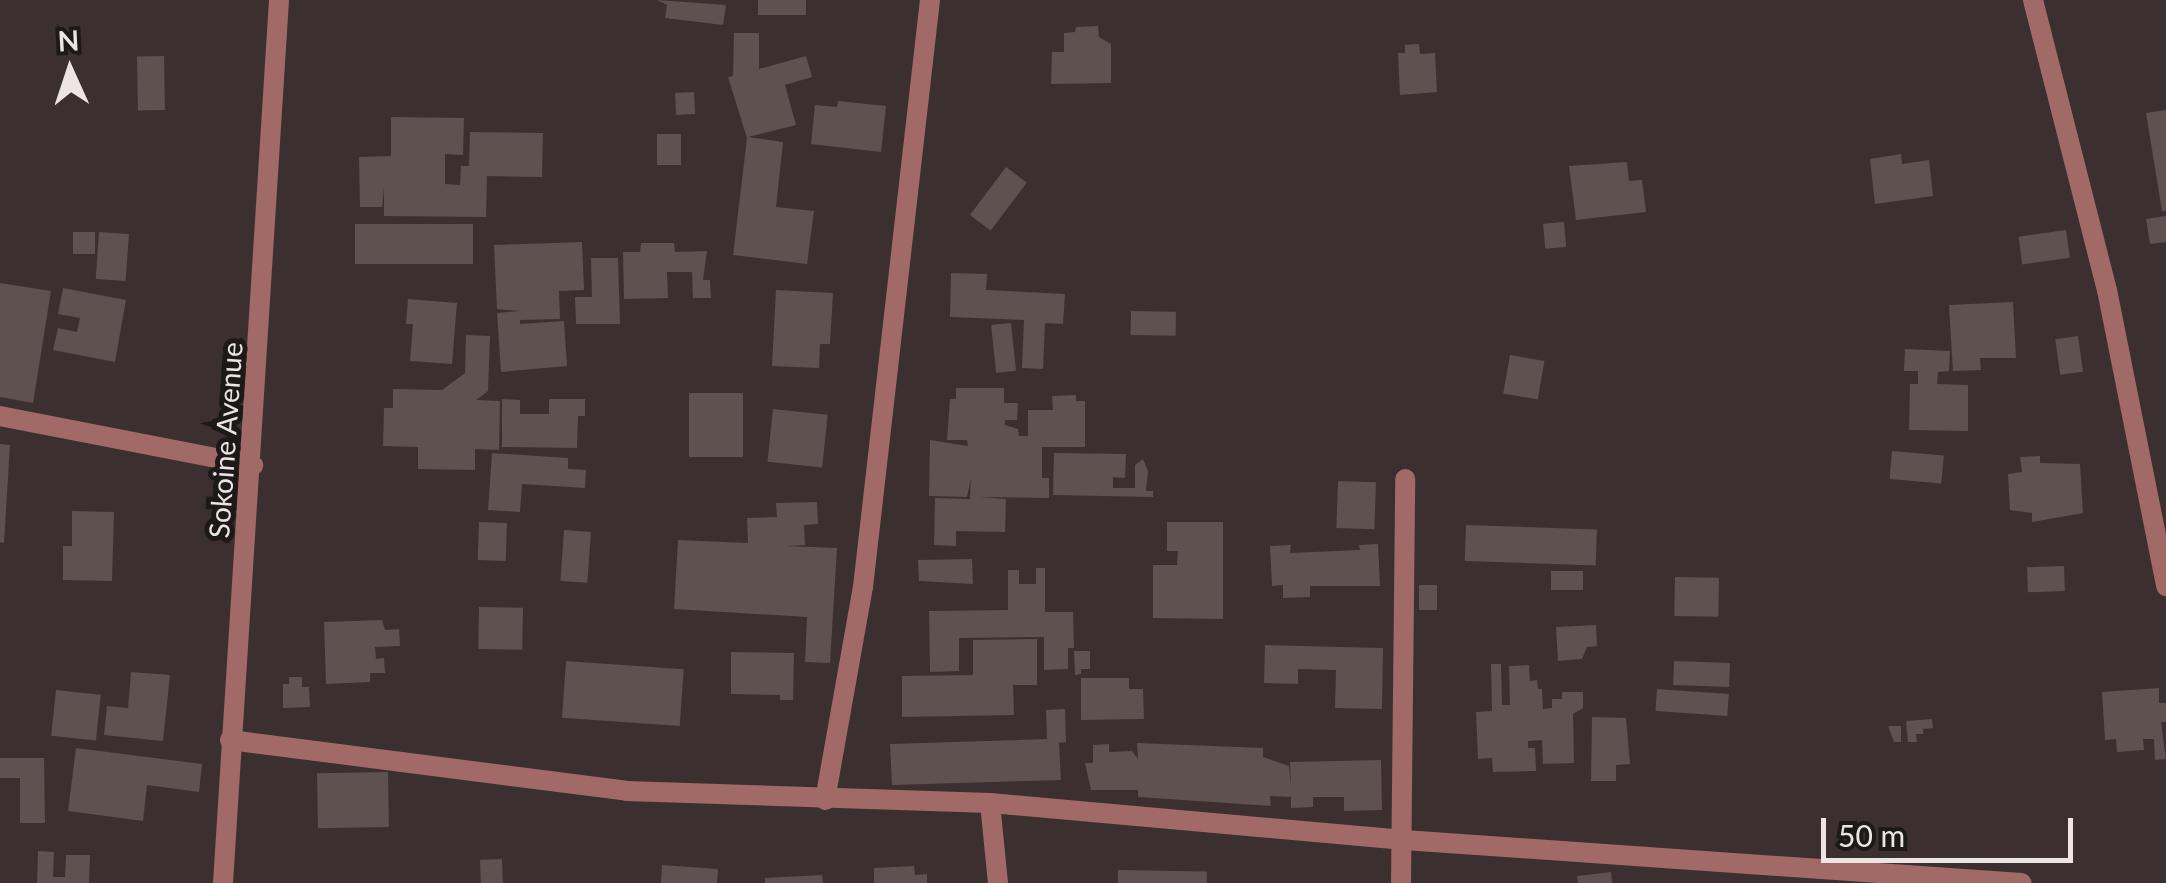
<!DOCTYPE html>
<html>
<head>
<meta charset="utf-8">
<style>
	body { margin:0 }
	#map { position:relative; width:2166px; height:883px; overflow:hidden; background:#3b302f; font-family:Lato,sans-serif }
	div>[style] { position:absolute }
	.building>* { inset:0; background:#5e5150; transform-origin:0 0 }
	.minor>* { height:20px; margin:-10px; padding:0 10px; transform-origin:10px; border-radius:10px; background:#a16a66 }
	.tertiary>* { height:20px; margin:-10px; padding:0 10px; transform-origin:10px; border-radius:10px; background:#a16a66 }
	span { translate:-50% -50%; white-space:nowrap; text-align:center; line-height:1.15; -webkit-text-stroke:10px #1e1919; paint-order:stroke }
	.street-label { font-size:28px; color:#ede5e5 }
	.north { position:absolute; left:20px; top:20px; width:100px; height:100px; -webkit-text-stroke:8px #1e1919; paint-order:stroke; rotate:357deg; font-size:28px; font-weight:700; line-height:40px; text-align:center; color:#ede5e5 }
	.north::after { content:''; display:block; margin:auto; width:35px; height:45px; background:#ede5e5; clip-path:polygon(50% 0,100% 100%,50% 72%,0 100%) }
	.scale { position:absolute; left:1821px; top:818px; width:252px; height:45px; box-sizing:border-box; border:5px solid #ede5e5; border-top:0; padding-left:12px; font-size:30px; line-height:35px; white-space:nowrap; color:#ede5e5; -webkit-text-stroke:8px #1e1919; paint-order:stroke }
</style>
</head>
<body>
<div id="map">
	<div class="building">
		<i style="clip-path:polygon(657px 0,726px 5px,723px 25px,665px 18px,667px 5px)"></i>
		<i style="left:758px;top:0;width:48px;height:15px"></i>
		<i style="clip-path:polygon(1098px 26px,1099px 37px,1111px 44px,1111px 83px,1051px 84px,1052px 52px,1064px 52px,1064px 33px,1075px 32px,1076px 27px)"></i>
		<i style="clip-path:polygon(734px 33px,759px 33px,759px 69px,806px 56px,812px 77px,785px 85px,796px 125px,748px 137px,783px 142px,776px 207px,814px 211px,807px 264px,733px 255px,747px 138px,728px 77px,733px 76px)"></i>
		<i style="clip-path:polygon(1419px 44px,1420px 54px,1435px 53px,1437px 92px,1400px 95px,1398px 53px,1405px 53px,1405px 45px)"></i>
		<i style="left:164px;top:56px;width:54px;height:27px;rotate:89deg"></i>
		<i style="left:694px;top:92px;width:22px;height:19px;rotate:87deg"></i>
		<i style="clip-path:polygon(838px 101px,886px 106px,881px 152px,811px 144px,815px 105px,837px 107px)"></i>
		<i style="clip-path:polygon(2166px 110px,2166px 211px,2162px 211px,2146px 113px)"></i>
		<i style="clip-path:polygon(391px 117px,464px 118px,463px 155px,445px 154px,445px 184px,460px 185px,461px 166px,469px 166px,470px 132px,543px 133px,542px 177px,487px 176px,486px 217px,384px 216px,384px 188px,382px 207px,360px 207px,359px 157px,391px 156px)"></i>
		<i style="left:657px;top:134px;width:24px;height:31px"></i>
		<i style="clip-path:polygon(1901px 154px,1902px 164px,1929px 160px,1933px 196px,1875px 204px,1870px 159px)"></i>
		<i style="clip-path:polygon(1627px 162px,1629px 181px,1642px 180px,1646px 212px,1576px 220px,1569px 166px)"></i>
		<i style="left:1006px;top:167px;width:26px;height:60px;rotate:37deg"></i>
		<i style="clip-path:polygon(2166px 216px,2166px 242px,2150px 244px,2146px 219px)"></i>
		<i style="left:1564px;top:222px;width:25px;height:21px;rotate:85deg"></i>
		<i style="left:355px;top:224px;width:118px;height:40px"></i>
		<i style="left:2066px;top:230px;width:28px;height:48px;rotate:82deg"></i>
		<i style="left:73px;top:232px;width:22px;height:22px"></i>
		<i style="left:99px;top:232px;width:30px;height:47px;rotate:4deg"></i>
		<i style="clip-path:polygon(582px 242px,584px 290px,559px 291px,560px 319px,520px 320px,520px 324px,564px 321px,567px 366px,501px 372px,497px 313px,520px 311px,497px 309px,494px 245px)"></i>
		<i style="clip-path:polygon(641px 243px,674px 243px,675px 252px,707px 251px,703px 280px,710px 280px,711px 298px,693px 298px,692px 272px,667px 272px,668px 298px,624px 299px,623px 252px,640px 252px)"></i>
		<i style="clip-path:polygon(591px 258px,618px 258px,620px 324px,576px 324px,575px 297px,592px 297px)"></i>
		<i style="clip-path:polygon(951px 273px,987px 274px,986px 290px,1065px 294px,1063px 324px,1045px 323px,1043px 369px,1022px 368px,1024px 320px,950px 317px)"></i>
		<i style="clip-path:polygon(0 283px,51px 291px,33px 403px,0 397px)"></i>
		<i style="clip-path:polygon(63px 288px,126px 300px,115px 362px,53px 350px,58px 328px,77px 332px,80px 318px,58px 314px)"></i>
		<i style="clip-path:polygon(776px 290px,833px 293px,830px 344px,820px 344px,819px 368px,772px 366px)"></i>
		<i style="clip-path:polygon(408px 299px,457px 303px,452px 364px,410px 361px,413px 324px,406px 324px)"></i>
		<i style="clip-path:polygon(2013px 302px,2016px 358px,1980px 358px,1981px 370px,1953px 371px,1949px 305px)"></i>
		<i style="left:1131px;top:311px;width:45px;height:24px;rotate:1deg"></i>
		<i style="left:1011px;top:323px;width:48px;height:20px;rotate:84deg"></i>
		<i style="clip-path:polygon(466px 335px,490px 336px,488px 391px,476px 400px,500px 401px,499px 450px,475px 449px,475px 470px,418px 469px,418px 447px,383px 446px,384px 408px,393px 408px,393px 389px,442px 390px,465px 373px)"></i>
		<i style="left:2078px;top:336px;width:36px;height:23px;rotate:82deg"></i>
		<i style="clip-path:polygon(1905px 349px,1950px 351px,1949px 371px,1938px 372px,1937px 384px,1968px 385px,1968px 431px,1909px 430px,1910px 384px,1918px 384px,1918px 371px,1904px 371px)"></i>
		<i style="left:1510px;top:355px;width:35px;height:39px;rotate:10deg"></i>
		<i style="clip-path:polygon(956px 388px,1004px 388px,1004px 403px,1018px 403px,1017px 420px,1005px 420px,1005px 425px,1018px 429px,1019px 436px,1028px 436px,1028px 410px,1053px 410px,1052px 396px,1076px 395px,1076px 401px,1085px 401px,1085px 447px,1042px 447px,1042px 478px,1049px 478px,1049px 498px,979px 497px,1006px 499px,1005px 532px,956px 531px,956px 546px,934px 545px,935px 498px,970px 499px,971px 478px,967px 497px,929px 496px,930px 440px,968px 446px,967px 440px,947px 440px,950px 399px,956px 399px)"></i>
		<i style="left:689px;top:393px;width:54px;height:64px"></i>
		<i style="clip-path:polygon(502px 399px,520px 400px,520px 414px,549px 414px,549px 399px,585px 399px,585px 416px,578px 416px,577px 448px,502px 447px)"></i>
		<i style="left:773px;top:409px;width:55px;height:53px;rotate:6deg"></i>
		<i style="clip-path:polygon(0 444px,10px 445px,4px 543px,0 542px)"></i>
		<i style="left:1892px;top:451px;width:52px;height:28px;rotate:5deg"></i>
		<i style="clip-path:polygon(492px 453px,568px 458px,568px 469px,586px 470px,585px 488px,522px 484px,520px 512px,488px 510px)"></i>
		<i style="clip-path:polygon(1054px 453px,1126px 454px,1125px 478px,1113px 477px,1113px 488px,1135px 488px,1135px 465px,1143px 459px,1148px 471px,1146px 491px,1153px 491px,1153px 497px,1053px 495px)"></i>
		<i style="clip-path:polygon(2040px 456px,2040px 463px,2080px 464px,2083px 513px,2032px 522px,2032px 513px,2010px 510px,2008px 474px,2022px 472px,2020px 457px)"></i>
		<i style="left:1338px;top:481px;width:38px;height:47px;rotate:2deg"></i>
		<i style="clip-path:polygon(817px 502px,818px 524px,804px 525px,805px 545px,786px 546px,837px 548px,830px 663px,805px 662px,807px 617px,674px 609px,678px 540px,748px 543px,747px 518px,777px 517px,776px 503px)"></i>
		<i style="clip-path:polygon(72px 511px,114px 512px,112px 581px,63px 580px,63px 546px,72px 546px)"></i>
		<i style="left:479px;top:522px;width:28px;height:38px;rotate:2deg"></i>
		<i style="clip-path:polygon(1167px 522px,1223px 522px,1223px 619px,1153px 618px,1153px 565px,1177px 565px,1178px 551px,1167px 551px)"></i>
		<i style="left:1466px;top:525px;width:131px;height:36px;rotate:2deg"></i>
		<i style="left:564px;top:530px;width:27px;height:51px;rotate:4deg"></i>
		<i style="clip-path:polygon(1378px 544px,1380px 586px,1310px 586px,1310px 597px,1283px 598px,1283px 585px,1272px 586px,1270px 546px,1291px 545px,1290px 553px,1360px 550px,1359px 545px)"></i>
		<i style="clip-path:polygon(972px 559px,973px 584px,919px 581px,918px 560px)"></i>
		<i style="left:2064px;top:566px;width:25px;height:37px;rotate:88deg"></i>
		<i style="clip-path:polygon(1036px 568px,1045px 568px,1045px 612px,1073px 612px,1074px 648px,1068px 648px,1068px 669px,1044px 670px,1044px 637px,959px 638px,959px 671px,930px 672px,929px 611px,1008px 610px,1008px 570px,1019px 570px,1019px 584px,1036px 584px)"></i>
		<i style="left:1551px;top:571px;width:32px;height:19px"></i>
		<i style="left:1675px;top:577px;width:44px;height:39px;rotate:1deg"></i>
		<i style="left:1437px;top:585px;width:25px;height:18px;rotate:90deg"></i>
		<i style="left:479px;top:607px;width:44px;height:42px;rotate:1deg"></i>
		<i style="clip-path:polygon(382px 620px,385px 630px,399px 629px,400px 646px,375px 647px,376px 659px,384px 658px,385px 673px,370px 673px,370px 682px,326px 684px,324px 622px)"></i>
		<i style="clip-path:polygon(1596px 625px,1597px 646px,1587px 647px,1582px 659px,1558px 661px,1556px 627px)"></i>
		<i style="clip-path:polygon(1037px 639px,1037px 685px,1013px 685px,1014px 715px,902px 717px,902px 676px,973px 675px,973px 640px)"></i>
		<i style="clip-path:polygon(1265px 645px,1383px 648px,1382px 709px,1335px 708px,1336px 670px,1298px 669px,1298px 684px,1264px 683px)"></i>
		<i style="clip-path:polygon(1074px 651px,1090px 651px,1090px 669px,1081px 669px,1081px 674px,1075px 675px)"></i>
		<i style="clip-path:polygon(731px 652px,794px 653px,793px 700px,780px 700px,780px 695px,731px 694px)"></i>
		<i style="left:566px;top:661px;width:118px;height:57px;rotate:4deg"></i>
		<i style="left:1674px;top:661px;width:56px;height:24px;rotate:2deg"></i>
		<i style="clip-path:polygon(1491px 664px,1501px 664px,1502px 705px,1510px 705px,1509px 666px,1529px 665px,1530px 681px,1537px 680px,1538px 689px,1542px 689px,1543px 709px,1552px 708px,1552px 699px,1562px 699px,1562px 692px,1583px 692px,1583px 708px,1573px 714px,1574px 763px,1543px 764px,1542px 740px,1528px 741px,1528px 748px,1535px 748px,1536px 771px,1493px 772px,1492px 758px,1478px 759px,1476px 712px,1492px 711px)"></i>
		<i style="clip-path:polygon(131px 672px,170px 675px,163px 741px,104px 735px,107px 706px,128px 708px)"></i>
		<i style="clip-path:polygon(289px 677px,302px 677px,302px 687px,309px 687px,310px 707px,283px 708px,283px 684px,289px 684px)"></i>
		<i style="clip-path:polygon(1081px 678px,1129px 678px,1129px 689px,1143px 689px,1144px 719px,1081px 720px)"></i>
		<i style="clip-path:polygon(2159px 688px,2159px 703px,2166px 703px,2166px 722px,2161px 722px,2166px 759px,2155px 760px,2154px 739px,2143px 739px,2144px 750px,2117px 752px,2116px 739px,2105px 740px,2102px 692px)"></i>
		<i style="left:1657px;top:689px;width:72px;height:22px;rotate:4deg"></i>
		<i style="left:56px;top:690px;width:45px;height:46px;rotate:6deg"></i>
		<i style="clip-path:polygon(1065px 709px,1066px 742px,1059px 743px,1061px 780px,892px 785px,890px 744px,1047px 739px,1046px 710px)"></i>
		<i style="clip-path:polygon(1592px 717px,1626px 718px,1630px 764px,1616px 765px,1616px 781px,1591px 781px)"></i>
		<i style="clip-path:polygon(1932px 719px,1933px 728px,1923px 729px,1923px 734px,1916px 734px,1917px 742px,1908px 742px,1906px 721px)"></i>
		<i style="clip-path:polygon(1888px 726px,1901px 726px,1901px 742px,1894px 742px)"></i>
		<i style="clip-path:polygon(1137px 743px,1263px 748px,1263px 757px,1289px 766px,1291px 788px,1290px 762px,1381px 760px,1382px 810px,1344px 811px,1344px 797px,1313px 797px,1313px 807px,1291px 808px,1291px 797px,1270px 796px,1271px 806px,1138px 797px,1138px 790px,1091px 790px,1085px 763px,1093px 763px,1093px 745px,1109px 744px,1109px 752px,1132px 751px,1138px 759px)"></i>
		<i style="clip-path:polygon(76px 748px,202px 764px,199px 792px,147px 785px,143px 821px,68px 811px)"></i>
		<i style="clip-path:polygon(0 758px,44px 758px,45px 823px,20px 823px,20px 778px,0 778px)"></i>
		<i style="left:388px;top:772px;width:55px;height:71px;rotate:89deg"></i>
		<i style="clip-path:polygon(38px 851px,54px 852px,53px 877px,65px 877px,66px 855px,90px 855px,89px 883px,37px 883px)"></i>
		<i style="left:502px;top:859px;width:24px;height:22px;rotate:88deg"></i>
		<i style="clip-path:polygon(662px 865px,718px 869px,717px 883px,661px 883px)"></i>
		<i style="clip-path:polygon(914px 866px,915px 875px,927px 874px,927px 883px,874px 883px,874px 868px)"></i>
		<i style="left:1118px;top:870px;width:89px;height:13px;rotate:1deg"></i>
		<i style="clip-path:polygon(1611px 872px,1612px 883px,1578px 883px,1577px 876px)"></i>
		<i style="clip-path:polygon(822px 875px,823px 883px,765px 883px,765px 878px)"></i>
	</div>
	<div class="minor">
		<i style="left:2033px;top:0;width:299px;rotate:75.7deg"></i>
		<i style="left:2107px;top:290px;width:302px;rotate:78.7deg"></i>
		<i style="left:0;top:416px;width:258px;rotate:11deg"></i>
		<i style="left:230px;top:740px;width:399px;rotate:7.3deg"></i>
		<i style="left:626px;top:791px;width:364px;rotate:1.9deg"></i>
		<i style="left:990px;top:803px;width:416px;rotate:5.1deg"></i>
		<i style="left:1404px;top:840px;width:619px;rotate:3.98deg"></i>
		<i style="left:825px;top:800px;width:216px;rotate:-79.9deg"></i>
		<i style="left:863px;top:587px;width:591px;rotate:-83.49deg"></i>
		<i style="left:990px;top:803px;width:80px;rotate:84.3deg"></i>
		<i style="left:1401px;top:883px;width:404px;rotate:-89.4deg"></i>
	</div>
	<div class="tertiary">
		<i style="left:223px;top:883px;width:885px;rotate:-86.37deg"></i>
	</div>
	<div class="street-label">
		<span style="left:225px;top:440px;rotate:-86deg">Sokoine Avenue</span>
	</div>
	<div class="north">N</div>
	<div class="scale">50 m</div>
</div>
</body>
</html>
